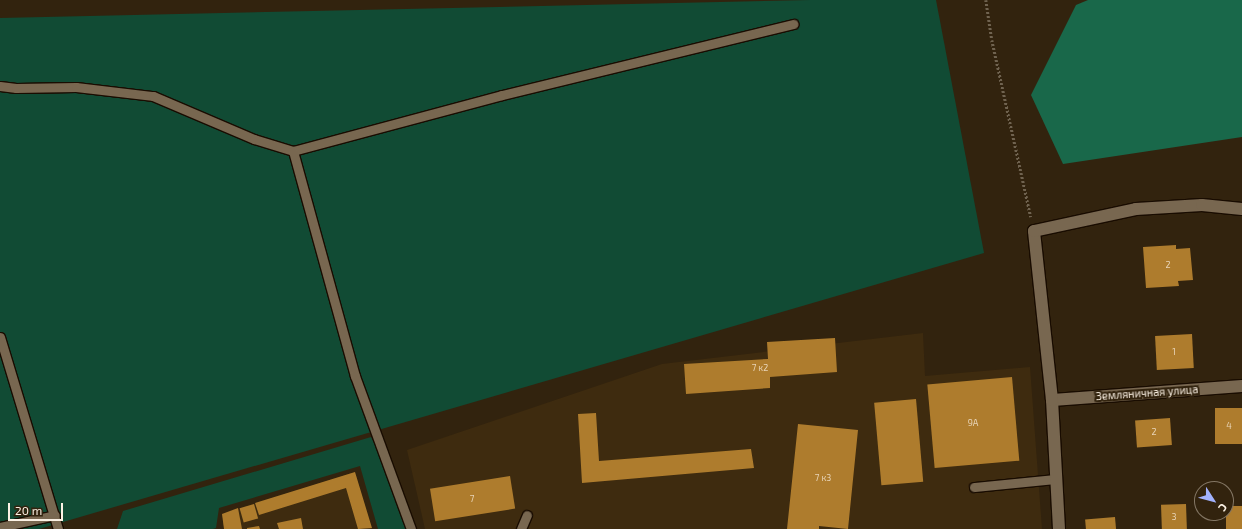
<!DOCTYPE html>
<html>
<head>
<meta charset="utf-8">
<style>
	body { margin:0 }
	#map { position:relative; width:1242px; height:529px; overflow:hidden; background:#32230e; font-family:"Exo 2",sans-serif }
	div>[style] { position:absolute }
	.built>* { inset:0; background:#3e2b0f }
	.green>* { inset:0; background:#114b34 }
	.forest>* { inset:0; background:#19684a }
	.building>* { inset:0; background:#ae7c2d; transform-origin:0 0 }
	.path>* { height:2.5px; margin-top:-1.25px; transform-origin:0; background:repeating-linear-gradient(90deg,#706350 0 2px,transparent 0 4px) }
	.roads { filter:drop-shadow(1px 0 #190c00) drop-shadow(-1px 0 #190c00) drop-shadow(0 1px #190c00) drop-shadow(0 -1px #190c00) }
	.lane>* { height:9px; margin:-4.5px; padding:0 4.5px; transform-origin:4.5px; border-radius:4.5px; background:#786750 }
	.street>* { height:12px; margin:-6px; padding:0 6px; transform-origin:6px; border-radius:6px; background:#786750 }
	span { translate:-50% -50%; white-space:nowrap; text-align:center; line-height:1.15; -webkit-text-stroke:4px #32230e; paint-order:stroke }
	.number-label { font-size:9px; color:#e8d4b7 }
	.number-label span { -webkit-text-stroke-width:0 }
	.street-label { font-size:11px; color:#fcf2e5 }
	.north { position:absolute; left:1194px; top:481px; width:40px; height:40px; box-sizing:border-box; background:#32230e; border:1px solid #837664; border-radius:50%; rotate:126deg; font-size:11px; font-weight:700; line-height:16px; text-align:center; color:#fcf2e5 }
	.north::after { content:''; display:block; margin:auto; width:14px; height:18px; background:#a2b2fd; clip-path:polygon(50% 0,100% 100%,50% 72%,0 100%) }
	.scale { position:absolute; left:8px; top:503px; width:55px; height:18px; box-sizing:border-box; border:2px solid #fcf2e5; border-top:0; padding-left:5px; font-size:12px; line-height:14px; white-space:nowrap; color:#fcf2e5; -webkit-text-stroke:3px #32230e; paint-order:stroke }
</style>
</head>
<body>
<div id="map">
	<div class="built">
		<i style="clip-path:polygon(923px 333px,925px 376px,1030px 367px,1042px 529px,425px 529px,407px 450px,662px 364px)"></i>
		<i style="clip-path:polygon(355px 472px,372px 529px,224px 529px,222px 514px)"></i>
	</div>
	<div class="green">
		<i style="clip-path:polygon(810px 0,936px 0,984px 253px,39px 529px,0 529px,0 18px)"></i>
		<i style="clip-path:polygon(371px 437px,385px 464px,406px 529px,378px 529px,360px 466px,219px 508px,216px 528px,213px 529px,117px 529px,123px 511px)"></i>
	</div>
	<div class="forest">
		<i style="clip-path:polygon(1088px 0,1242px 0,1242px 137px,1063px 164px,1031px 95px,1076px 5px)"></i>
	</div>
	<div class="building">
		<i style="clip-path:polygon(1176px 245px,1176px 249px,1190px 248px,1193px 280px,1178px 281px,1179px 286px,1146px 288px,1143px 247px)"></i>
		<i style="left:1192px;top:334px;width:34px;height:37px;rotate:87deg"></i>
		<i style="clip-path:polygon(835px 338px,837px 372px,770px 377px,770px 388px,686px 394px,684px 364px,768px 359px,767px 342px)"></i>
		<i style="left:1012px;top:377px;width:84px;height:85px;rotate:85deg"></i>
		<i style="left:916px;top:399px;width:83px;height:42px;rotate:85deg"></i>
		<i style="left:1242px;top:408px;width:36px;height:27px;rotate:90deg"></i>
		<i style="clip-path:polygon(596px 413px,599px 461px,751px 449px,754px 468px,582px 483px,578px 414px)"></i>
		<i style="left:1170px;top:418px;width:27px;height:35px;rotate:86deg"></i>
		<i style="clip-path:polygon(798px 424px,858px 430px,848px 529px,819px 526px,819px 529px,787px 529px)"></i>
		<i style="clip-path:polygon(355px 472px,372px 528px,358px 529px,346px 488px,259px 515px,255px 503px)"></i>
		<i style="left:510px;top:476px;width:33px;height:81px;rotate:81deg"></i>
		<i style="left:254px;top:504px;width:15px;height:15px;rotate:74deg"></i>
		<i style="left:1186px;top:504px;width:25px;height:25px;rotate:88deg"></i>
		<i style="left:1242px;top:506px;width:23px;height:16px;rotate:90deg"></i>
		<i style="clip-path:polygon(238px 508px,242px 529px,224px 529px,222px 514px)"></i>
		<i style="left:1115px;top:517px;width:12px;height:30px;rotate:85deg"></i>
		<i style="clip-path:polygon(301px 518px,303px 529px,279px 529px,277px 523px)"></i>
		<i style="clip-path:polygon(259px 526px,260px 529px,247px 529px,247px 528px)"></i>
	</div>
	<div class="path">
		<i style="left:986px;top:0;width:40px;rotate:81.5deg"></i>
		<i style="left:992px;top:40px;width:181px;rotate:77.6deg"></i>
	</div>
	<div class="roads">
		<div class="lane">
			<i style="left:0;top:86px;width:16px;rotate:7deg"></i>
			<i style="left:16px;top:88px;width:60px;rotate:-1deg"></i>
			<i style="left:76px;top:87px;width:78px;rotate:6.7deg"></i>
			<i style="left:153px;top:96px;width:110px;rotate:23.1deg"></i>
			<i style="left:254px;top:139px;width:41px;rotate:17.1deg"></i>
			<i style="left:293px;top:151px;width:216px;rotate:-15deg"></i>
			<i style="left:502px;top:95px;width:300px;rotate:-13.7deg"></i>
			<i style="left:293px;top:151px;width:233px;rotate:74.6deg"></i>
			<i style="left:355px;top:376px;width:163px;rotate:69.9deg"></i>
			<i style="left:0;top:337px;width:201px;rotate:73.2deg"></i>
			<i style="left:974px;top:487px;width:82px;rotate:-5.6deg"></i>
			<i style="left:0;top:527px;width:56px;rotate:-12.3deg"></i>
			<i style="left:521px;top:529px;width:15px;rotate:-67deg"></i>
		</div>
		<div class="street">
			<i style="left:1052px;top:400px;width:191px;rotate:-4.2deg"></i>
			<i style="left:1059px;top:529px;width:129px;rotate:-93.1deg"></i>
			<i style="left:1052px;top:400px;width:170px;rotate:-96.1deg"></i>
			<i style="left:1034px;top:231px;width:104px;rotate:-12.2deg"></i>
			<i style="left:1136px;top:209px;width:66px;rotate:-3.5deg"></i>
			<i style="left:1202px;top:205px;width:40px;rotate:5.7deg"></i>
		</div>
	</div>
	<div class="number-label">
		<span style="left:1168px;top:265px">2</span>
		<span style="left:1174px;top:352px">1</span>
		<span style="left:760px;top:368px">7 к2</span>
		<span style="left:973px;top:423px">9А</span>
		<span style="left:1229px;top:426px">4</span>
		<span style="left:1154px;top:432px">2</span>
		<span style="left:823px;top:478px">7 к3</span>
		<span style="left:472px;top:499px">7</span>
		<span style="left:1174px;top:517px">3</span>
	</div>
	<div class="street-label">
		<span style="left:1147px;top:393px;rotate:-4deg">Земляничная улица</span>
	</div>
	<div class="north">С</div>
	<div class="scale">20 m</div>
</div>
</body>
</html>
